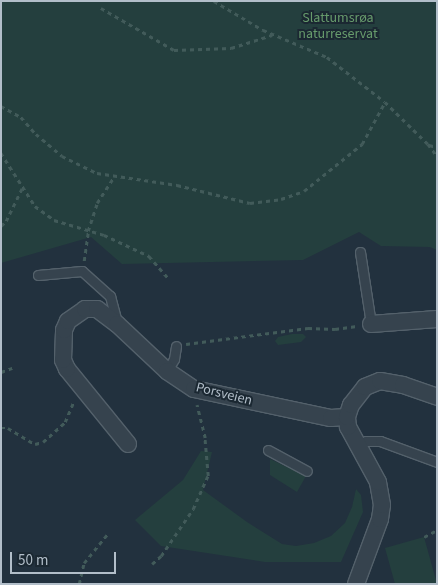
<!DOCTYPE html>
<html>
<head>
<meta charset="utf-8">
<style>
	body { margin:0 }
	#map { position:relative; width:438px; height:585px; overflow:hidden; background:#22313e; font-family:"Source Sans 3",sans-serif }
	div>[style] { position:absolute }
	.green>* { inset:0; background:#243f3e }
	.path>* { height:2.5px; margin-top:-1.25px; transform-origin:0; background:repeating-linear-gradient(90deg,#425b5a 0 4px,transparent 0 8px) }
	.roads { filter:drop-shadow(1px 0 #54616b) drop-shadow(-1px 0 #54616b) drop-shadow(0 1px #54616b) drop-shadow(0 -1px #54616b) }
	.lane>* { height:9px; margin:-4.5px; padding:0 4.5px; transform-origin:4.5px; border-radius:4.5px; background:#36434e }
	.street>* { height:16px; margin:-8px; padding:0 8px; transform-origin:8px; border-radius:8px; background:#36434e }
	span { translate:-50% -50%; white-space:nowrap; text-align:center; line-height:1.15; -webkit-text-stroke:4px #1b2832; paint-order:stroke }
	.park-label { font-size:14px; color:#679b6c }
	.street-label { font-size:14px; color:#b2bec9 }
	.frame { position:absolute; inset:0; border:2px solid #b2bec9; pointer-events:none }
	.scale { position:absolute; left:10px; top:552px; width:106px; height:22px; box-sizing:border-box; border:2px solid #b2bec9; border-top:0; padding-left:6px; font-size:15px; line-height:18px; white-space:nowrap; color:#b2bec9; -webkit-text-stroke:4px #1b2832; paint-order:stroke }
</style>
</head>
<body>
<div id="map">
	<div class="green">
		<i style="clip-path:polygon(1px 1px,437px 1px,437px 250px,430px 247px,381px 246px,359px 232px,303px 260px,122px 264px,91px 237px,1px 263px)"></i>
		<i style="clip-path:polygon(292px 334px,303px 334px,306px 337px,301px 342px,278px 345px,275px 341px,278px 337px)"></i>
		<i style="clip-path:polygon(201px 451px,212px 452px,203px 490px,247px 522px,282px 544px,296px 546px,314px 543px,331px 536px,345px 523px,352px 507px,356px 489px,361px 495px,363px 512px,341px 562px,265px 562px,161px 546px,135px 520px,183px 480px)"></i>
		<i style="clip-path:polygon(270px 459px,306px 476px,297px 492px,270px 475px)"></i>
		<i style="clip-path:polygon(424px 537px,437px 584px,395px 584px,385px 548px)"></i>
	</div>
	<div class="path">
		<i style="left:214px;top:1px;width:57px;rotate:30.6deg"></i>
		<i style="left:263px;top:30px;width:69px;rotate:22.9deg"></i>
		<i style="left:327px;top:57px;width:73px;rotate:37.8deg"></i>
		<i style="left:385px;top:102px;width:60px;rotate:44.3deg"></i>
		<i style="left:428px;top:144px;width:15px;rotate:53deg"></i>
		<i style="left:101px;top:8px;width:84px;rotate:29.9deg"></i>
		<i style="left:174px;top:50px;width:57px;rotate:-2deg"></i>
		<i style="left:231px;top:48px;width:43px;rotate:-17.6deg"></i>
		<i style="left:1px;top:106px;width:23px;rotate:29deg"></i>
		<i style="left:21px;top:117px;width:23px;rotate:49deg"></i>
		<i style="left:36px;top:134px;width:34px;rotate:40deg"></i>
		<i style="left:62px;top:156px;width:39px;rotate:26deg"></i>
		<i style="left:97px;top:173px;width:81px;rotate:8.5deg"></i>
		<i style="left:177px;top:185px;width:75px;rotate:13.9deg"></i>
		<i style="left:250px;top:203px;width:31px;rotate:-7deg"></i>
		<i style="left:281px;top:199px;width:24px;rotate:-19deg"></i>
		<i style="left:304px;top:191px;width:75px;rotate:-39deg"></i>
		<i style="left:362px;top:144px;width:48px;rotate:-61.3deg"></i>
		<i style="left:429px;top:145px;width:8px;rotate:14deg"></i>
		<i style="left:1px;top:153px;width:63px;rotate:57.3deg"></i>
		<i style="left:35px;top:206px;width:24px;rotate:36deg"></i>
		<i style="left:54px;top:220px;width:52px;rotate:16.7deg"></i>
		<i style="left:104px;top:235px;width:50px;rotate:25deg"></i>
		<i style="left:149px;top:256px;width:28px;rotate:49deg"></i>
		<i style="left:1px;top:226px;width:7px;rotate:-45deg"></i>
		<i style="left:6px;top:221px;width:37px;rotate:-64deg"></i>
		<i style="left:84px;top:261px;width:30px;rotate:-82deg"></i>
		<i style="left:88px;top:231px;width:29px;rotate:-72deg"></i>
		<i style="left:97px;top:203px;width:31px;rotate:-57deg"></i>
		<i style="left:186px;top:344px;width:123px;rotate:-7.5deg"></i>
		<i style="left:308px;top:328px;width:27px;rotate:2deg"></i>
		<i style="left:335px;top:329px;width:22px;rotate:-8deg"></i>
		<i style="left:1px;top:372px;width:12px;rotate:-20deg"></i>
		<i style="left:1px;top:428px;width:7px"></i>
		<i style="left:8px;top:428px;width:31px;rotate:31deg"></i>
		<i style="left:35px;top:444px;width:8px;rotate:-14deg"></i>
		<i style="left:43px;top:442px;width:30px;rotate:-42deg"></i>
		<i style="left:65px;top:422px;width:23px;rotate:-67deg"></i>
		<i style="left:424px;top:537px;width:15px;rotate:-28deg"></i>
		<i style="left:152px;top:564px;width:12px;rotate:-42deg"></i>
		<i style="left:161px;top:556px;width:57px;rotate:-55.8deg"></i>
		<i style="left:193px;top:509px;width:36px;rotate:-66deg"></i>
		<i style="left:208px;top:476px;width:38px;rotate:-95deg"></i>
		<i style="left:205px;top:438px;width:34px;rotate:-104deg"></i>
		<i style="left:79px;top:584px;width:22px;rotate:-77deg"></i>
		<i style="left:84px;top:563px;width:38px;rotate:-51deg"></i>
	</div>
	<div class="roads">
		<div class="lane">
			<i style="left:360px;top:252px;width:73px;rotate:81.3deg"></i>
			<i style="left:38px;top:275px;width:44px;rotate:-5.2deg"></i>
			<i style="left:82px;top:271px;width:38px;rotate:42deg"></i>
			<i style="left:110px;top:296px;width:27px;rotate:75deg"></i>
			<i style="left:167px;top:371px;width:14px;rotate:-60deg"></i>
			<i style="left:174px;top:359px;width:13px;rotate:-81deg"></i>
			<i style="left:358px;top:445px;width:9px;rotate:-27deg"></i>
			<i style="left:366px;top:441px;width:14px"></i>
			<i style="left:380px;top:441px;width:61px;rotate:20.2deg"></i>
			<i style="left:268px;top:450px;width:44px;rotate:28.3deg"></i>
		</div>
		<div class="street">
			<i style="left:371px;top:324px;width:66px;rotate:-4.3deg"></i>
			<i style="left:128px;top:444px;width:97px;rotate:-129.1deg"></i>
			<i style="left:67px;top:369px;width:10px;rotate:-114deg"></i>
			<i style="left:63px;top:360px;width:30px;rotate:-88deg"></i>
			<i style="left:64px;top:330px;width:10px;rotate:-66deg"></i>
			<i style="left:68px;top:321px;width:21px;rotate:-35deg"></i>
			<i style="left:85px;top:309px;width:12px"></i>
			<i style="left:97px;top:309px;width:25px;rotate:37deg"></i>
			<i style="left:117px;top:324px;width:69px;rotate:43.2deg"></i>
			<i style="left:167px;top:371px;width:32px;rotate:34deg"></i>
			<i style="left:194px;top:389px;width:140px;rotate:12deg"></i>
			<i style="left:331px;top:418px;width:16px;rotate:-4deg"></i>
			<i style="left:356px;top:584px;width:69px;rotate:-69.7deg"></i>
			<i style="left:380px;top:519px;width:14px;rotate:-82deg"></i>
			<i style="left:382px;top:505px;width:23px;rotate:-100deg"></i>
			<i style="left:378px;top:482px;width:63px;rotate:-118.6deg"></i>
			<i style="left:348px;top:427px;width:10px;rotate:-96deg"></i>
			<i style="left:347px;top:417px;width:13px;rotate:-72deg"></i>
			<i style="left:351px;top:405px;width:23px;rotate:-52deg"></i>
			<i style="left:365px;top:387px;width:16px;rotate:-22deg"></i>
			<i style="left:380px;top:381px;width:23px;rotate:10deg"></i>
			<i style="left:403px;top:385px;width:36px;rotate:19deg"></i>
		</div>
	</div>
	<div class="park-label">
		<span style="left:338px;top:26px">Slattumsrøa<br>naturreservat</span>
	</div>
	<div class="street-label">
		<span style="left:224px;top:394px;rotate:14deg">Porsveien</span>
	</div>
	<div class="frame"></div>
	<div class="scale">50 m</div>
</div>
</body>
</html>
